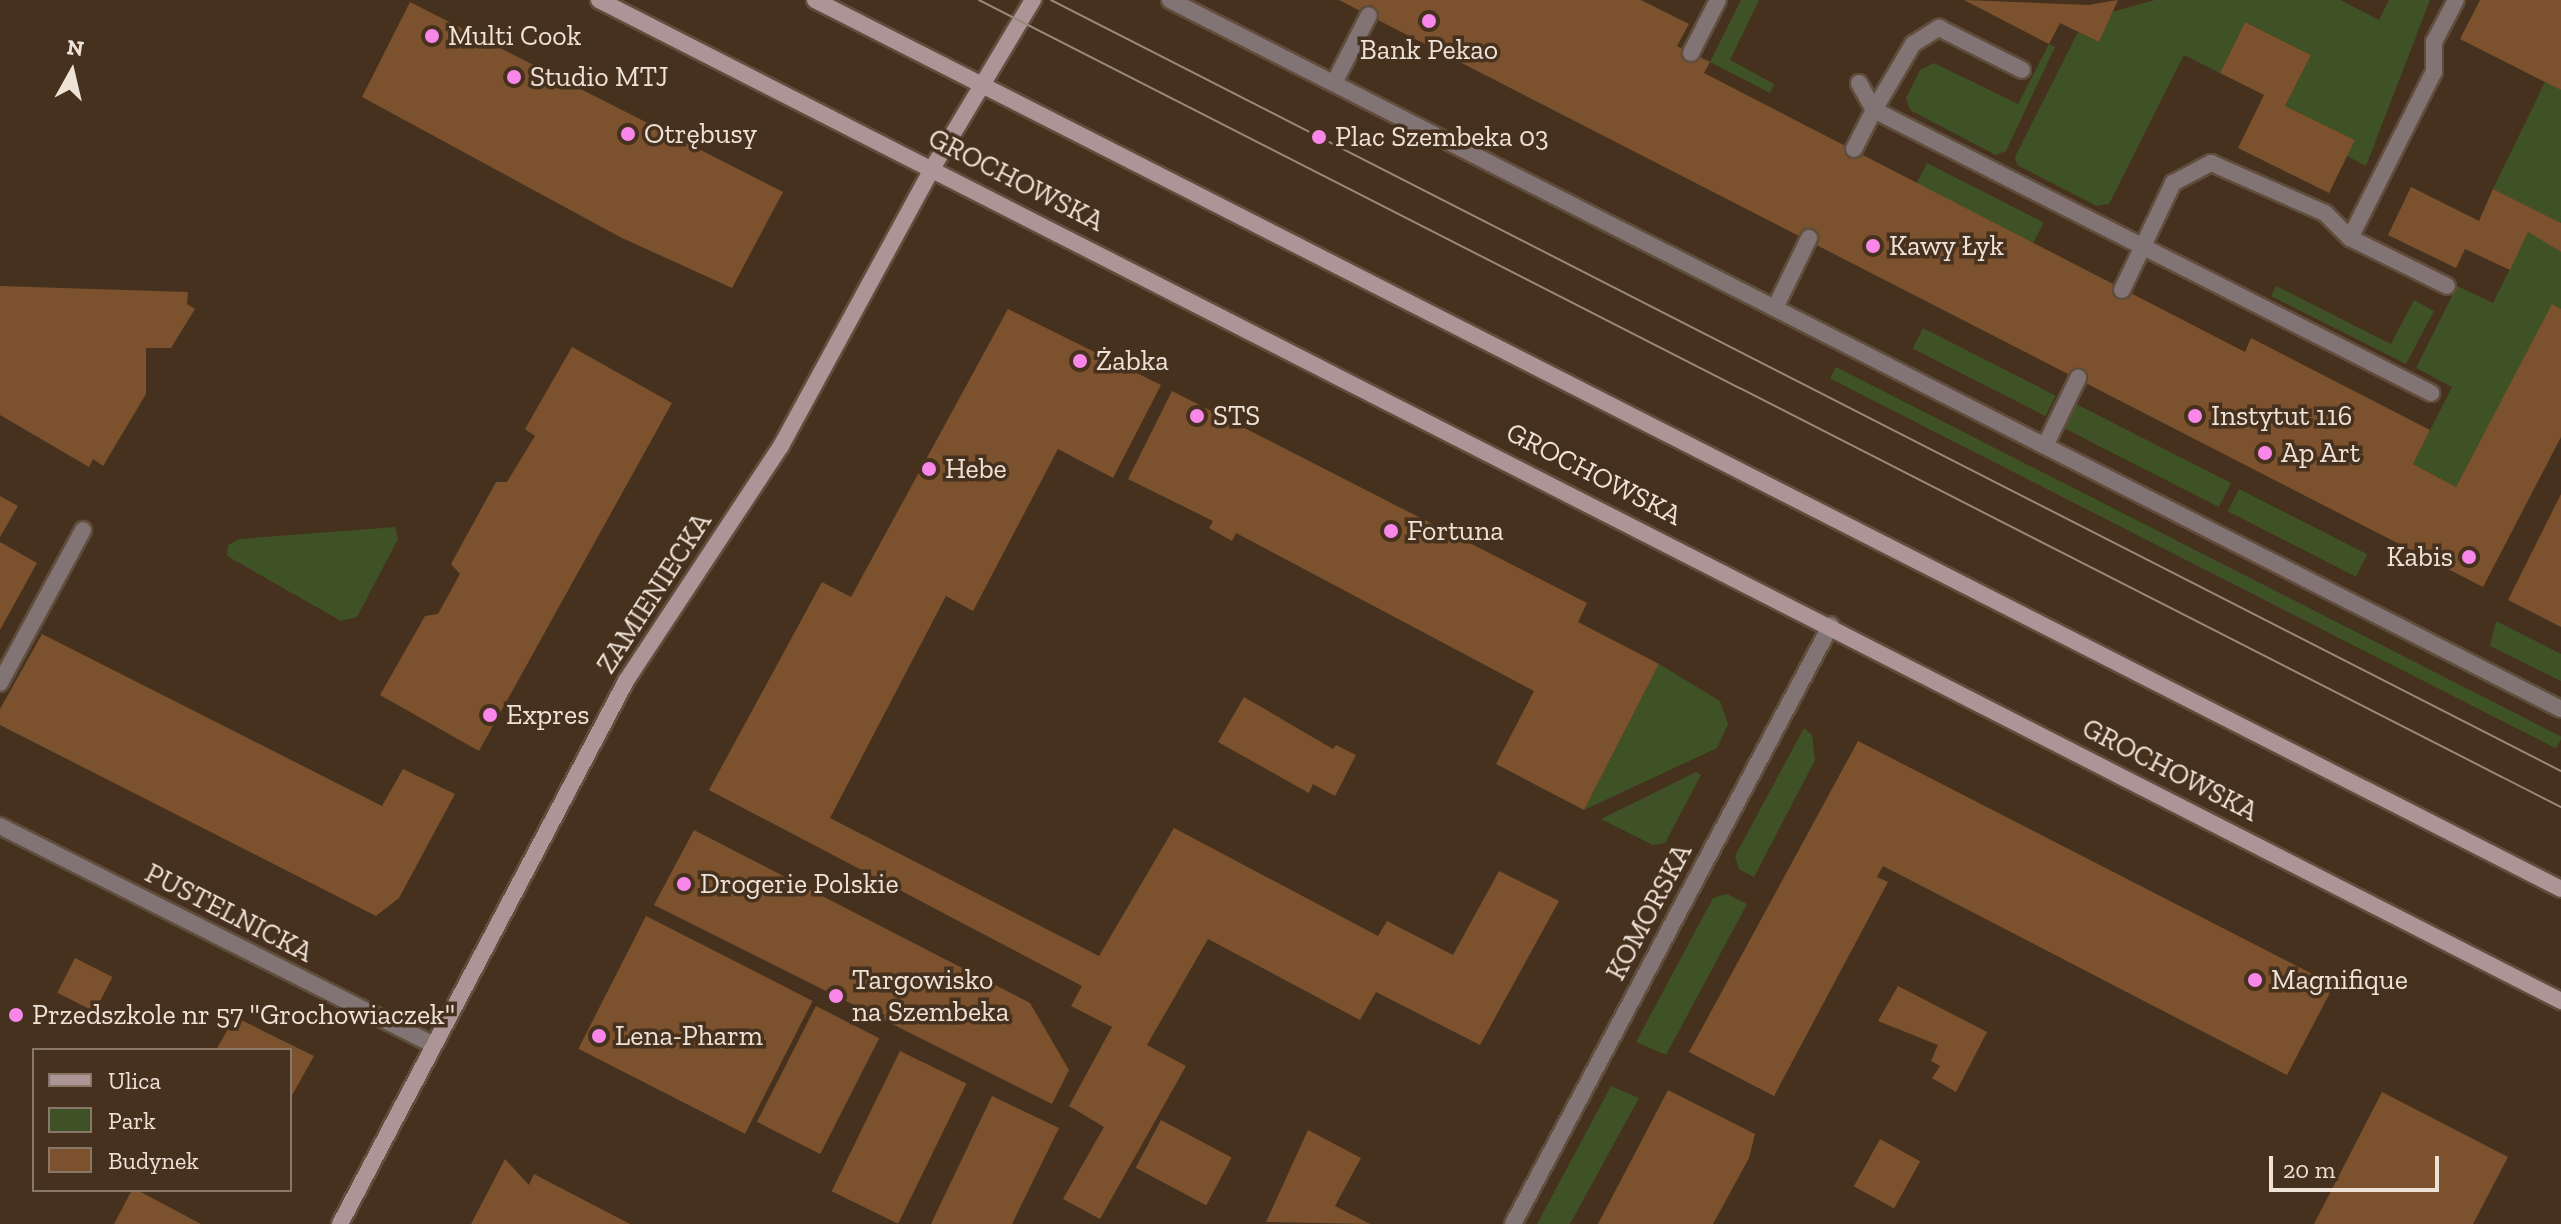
<!DOCTYPE html>
<html>
<head>
<meta charset="utf-8">
<style>
	body { margin:0 }
	#map { position:relative; width:2561px; height:1224px; overflow:hidden; background:#45311e; font-family:"Zilla Slab",serif }
	div>[style] { position:absolute }
	.green>* { inset:0; background:#3e5225; transform-origin:0 0 }
	.building>* { inset:0; background:#7b522d; transform-origin:0 0 }
	.roads { filter:drop-shadow(2px 0 #604d3c) drop-shadow(-2px 0 #604d3c) drop-shadow(0 2px #604d3c) drop-shadow(0 -2px #604d3c) }
	.lane>* { height:16px; margin:-8px; padding:0 8px; transform-origin:8px; border-radius:8px; background:#827374 }
	.street>* { height:16px; margin:-8px; padding:0 8px; transform-origin:8px; border-radius:8px; background:#827374 }
	.secondary>* { height:16px; margin:-8px; padding:0 8px; transform-origin:8px; border-radius:8px; background:#ac9497 }
	.tram>* { height:2px; margin:-1px; padding:0 1px; transform-origin:1px; border-radius:1px; background:#998879 }
	.dots>* { width:22px; height:22px; translate:-50% -50%; box-sizing:border-box; border:4px solid #45311e; border-radius:50% }
	span { translate:-50% -50%; white-space:nowrap; text-align:center; line-height:1.15; -webkit-text-stroke:7px #45311e; paint-order:stroke }
	.poi-label { font-size:28px; color:#efe2d7 }
	.left { translate:0 -50%; text-align:left }
	.right { translate:-100% -50%; text-align:right }
	.street-label { font-size:28px; color:#efe2d7 }
	.legend { position:absolute; left:32px; top:1048px; width:260px; height:144px; box-sizing:border-box; background:#45311e; border:2px solid #897868; margin:0; padding:10px 14px; list-style:none; font-size:24px; color:#efe2d7 }
	.legend li { display:flex; align-items:center; gap:16px; height:40px }
	.legend b { width:40px; border:2px solid #897868 }
	.north { position:absolute; left:32px; top:32px; width:80px; height:80px; -webkit-text-stroke:6px #45311e; paint-order:stroke; rotate:8deg; font-size:22px; font-weight:700; line-height:32px; text-align:center; color:#efe2d7 }
	.north::after { content:''; display:block; margin:auto; width:28px; height:36px; background:#efe2d7; clip-path:polygon(50% 0,100% 100%,50% 72%,0 100%) }
	.scale { position:absolute; left:2269px; top:1156px; width:170px; height:36px; box-sizing:border-box; border:4px solid #efe2d7; border-top:0; padding-left:10px; font-size:24px; line-height:28px; white-space:nowrap; color:#efe2d7; -webkit-text-stroke:6px #45311e; paint-order:stroke }
</style>
</head>
<body>
<div id="map">
	<div class="green">
		<i style="clip-path:polygon(1741px 0,1759px 0,1730px 60px,1774px 84px,1770px 93px,1710px 62px)"></i>
		<i style="clip-path:polygon(2155px 0,2340px 0,2379px 20px,2389px 0,2430px 0,2366px 166px,2347px 156px,2355px 140px,2285px 106px,2311px 55px,2245px 22px,2220px 73px,2184px 55px,2109px 204px,2097px 206px,2017px 165px,2015px 157px,2078px 32px,2099px 42px,2112px 12px)"></i>
		<i style="clip-path:polygon(2049px 44px,2055px 47px,2006px 151px,1996px 155px,1910px 110px,1906px 98px,1920px 70px,1934px 63px,2018px 104px)"></i>
		<i style="clip-path:polygon(2545px 82px,2561px 90px,2561px 223px,2493px 189px)"></i>
		<i style="left:1927px;top:163px;width:131px;height:23px;rotate:27deg"></i>
		<i style="clip-path:polygon(2528px 232px,2561px 252px,2561px 309px,2552px 305px,2456px 487px,2413px 464px,2452px 387px,2416px 368px,2457px 286px,2493px 303px)"></i>
		<i style="clip-path:polygon(2276px 286px,2391px 344px,2414px 300px,2434px 311px,2406px 364px,2271px 296px)"></i>
		<i style="left:1923px;top:328px;width:149px;height:23px;rotate:27deg"></i>
		<i style="left:1836px;top:367px;width:815px;height:13px;rotate:27deg"></i>
		<i style="left:2076px;top:404px;width:174px;height:27px;rotate:27deg"></i>
		<i style="left:2239px;top:489px;width:144px;height:25px;rotate:27deg"></i>
		<i style="clip-path:polygon(395px 527px,398px 539px,357px 617px,341px 621px,227px 556px,228px 545px,239px 539px)"></i>
		<i style="clip-path:polygon(2496px 621px,2561px 654px,2561px 681px,2490px 646px)"></i>
		<i style="clip-path:polygon(1659px 664px,1720px 701px,1728px 724px,1717px 748px,1584px 810px)"></i>
		<i style="clip-path:polygon(1804px 728px,1812px 735px,1815px 760px,1754px 877px,1739px 869px,1735px 856px)"></i>
		<i style="clip-path:polygon(1696px 772px,1701px 775px,1665px 843px,1653px 845px,1601px 819px)"></i>
		<i style="clip-path:polygon(1727px 894px,1747px 904px,1666px 1055px,1636px 1042px,1713px 898px)"></i>
		<i style="clip-path:polygon(1611px 1086px,1639px 1098px,1570px 1224px,1537px 1224px)"></i>
	</div>
	<div class="building">
		<i style="clip-path:polygon(1339px 0,1641px 0,1689px 24px,1677px 46px,1710px 62px,1704px 73px,2245px 352px,2251px 338px,2430px 430px,2413px 464px,2456px 487px,2552px 304px,2561px 309px,2561px 437px,2483px 587px)"></i>
		<i style="clip-path:polygon(1964px 0,2088px 5px,2118px 0,2099px 42px,2060px 23px,2049px 44px)"></i>
		<i style="clip-path:polygon(2480px 0,2561px 0,2561px 90px,2460px 39px)"></i>
		<i style="clip-path:polygon(410px 2px,783px 192px,732px 288px,620px 237px,362px 97px)"></i>
		<i style="clip-path:polygon(2245px 22px,2311px 55px,2285px 106px,2355px 140px,2329px 193px,2238px 148px,2264px 95px,2220px 73px)"></i>
		<i style="clip-path:polygon(2411px 187px,2479px 221px,2493px 189px,2561px 223px,2561px 252px,2528px 232px,2510px 270px,2465px 249px,2456px 268px,2388px 235px)"></i>
		<i style="clip-path:polygon(0 286px,188px 292px,187px 304px,195px 309px,171px 348px,146px 348px,146px 394px,103px 466px,93px 459px,89px 467px,0 415px)"></i>
		<i style="clip-path:polygon(1008px 309px,1161px 385px,1113px 478px,1058px 449px,973px 611px,946px 596px,830px 818px,1099px 956px,1174px 828px,1378px 936px,1387px 921px,1453px 955px,1499px 871px,1559px 901px,1480px 1045px,1376px 992px,1360px 1020px,1208px 939px,1147px 1045px,1186px 1066px,1100px 1219px,1063px 1199px,1104px 1127px,1069px 1106px,1112px 1027px,1071px 1006px,1082px 986px,709px 790px,822px 582px,851px 597px)"></i>
		<i style="clip-path:polygon(572px 347px,672px 403px,479px 751px,380px 695px,425px 616px,438px 614px,460px 574px,451px 564px,496px 482px,507px 482px,535px 436px,525px 429px)"></i>
		<i style="clip-path:polygon(1172px 391px,1587px 603px,1578px 622px,1659px 664px,1584px 810px,1496px 764px,1534px 691px,1236px 533px,1232px 541px,1209px 528px,1213px 521px,1128px 479px)"></i>
		<i style="clip-path:polygon(2561px 494px,2561px 627px,2508px 600px)"></i>
		<i style="clip-path:polygon(0 496px,18px 506px,0 537px)"></i>
		<i style="clip-path:polygon(0 542px,37px 563px,0 630px)"></i>
		<i style="clip-path:polygon(42px 634px,382px 806px,403px 769px,455px 794px,399px 898px,376px 916px,0 725px,0 709px)"></i>
		<i style="clip-path:polygon(1244px 697px,1333px 749px,1336px 745px,1356px 755px,1335px 796px,1313px 784px,1309px 793px,1218px 742px)"></i>
		<i style="clip-path:polygon(1858px 741px,2334px 985px,2287px 1075px,1883px 866px,1877px 877px,1888px 882px,1774px 1096px,1689px 1052px)"></i>
		<i style="clip-path:polygon(694px 830px,1030px 1003px,1069px 1070px,1052px 1104px,654px 905px)"></i>
		<i style="left:646px;top:916px;width:187px;height:149px;rotate:27deg"></i>
		<i style="left:75px;top:958px;width:42px;height:39px;rotate:27deg"></i>
		<i style="clip-path:polygon(1898px 986px,1987px 1032px,1956px 1092px,1932px 1078px,1940px 1066px,1931px 1061px,1938px 1045px,1878px 1021px)"></i>
		<i style="left:816px;top:1006px;width:71px;height:130px;rotate:27deg"></i>
		<i style="clip-path:polygon(235px 1017px,314px 1056px,290px 1099px,290px 1050px,216px 1050px)"></i>
		<i style="left:900px;top:1051px;width:74px;height:156px;rotate:26deg"></i>
		<i style="clip-path:polygon(1668px 1090px,1755px 1134px,1749px 1158px,1713px 1224px,1598px 1224px)"></i>
		<i style="clip-path:polygon(2382px 1092px,2508px 1157px,2473px 1224px,2314px 1224px)"></i>
		<i style="clip-path:polygon(992px 1096px,1059px 1128px,1012px 1224px,931px 1224px)"></i>
		<i style="left:1161px;top:1120px;width:80px;height:54px;rotate:28deg"></i>
		<i style="clip-path:polygon(1308px 1130px,1361px 1158px,1335px 1206px,1370px 1224px,1266px 1222px)"></i>
		<i style="left:1880px;top:1139px;width:46px;height:54px;rotate:29deg"></i>
		<i style="clip-path:polygon(505px 1159px,529px 1185px,534px 1174px,630px 1224px,471px 1224px)"></i>
		<i style="clip-path:polygon(132px 1190px,137px 1190px,201px 1224px,114px 1224px)"></i>
	</div>
	<div class="roads">
		<div class="lane">
			<i style="left:1691px;top:53px;width:59px;rotate:-63deg"></i>
			<i style="left:1334px;top:83px;width:76px;rotate:-62.8deg"></i>
			<i style="left:1859px;top:83px;width:31px;rotate:61deg"></i>
			<i style="left:1874px;top:110px;width:77px;rotate:-59.4deg"></i>
			<i style="left:1913px;top:44px;width:31px;rotate:-32deg"></i>
			<i style="left:1939px;top:28px;width:93px;rotate:26.8deg"></i>
			<i style="left:1854px;top:149px;width:44px;rotate:-62.9deg"></i>
			<i style="left:1874px;top:110px;width:625px;rotate:26.93deg"></i>
			<i style="left:2350px;top:238px;width:186px;rotate:-63.2deg"></i>
			<i style="left:2434px;top:72px;width:30px;rotate:-90deg"></i>
			<i style="left:2434px;top:42px;width:47px;rotate:-62.4deg"></i>
			<i style="left:2122px;top:290px;width:119px;rotate:-64.5deg"></i>
			<i style="left:2173px;top:183px;width:43px;rotate:-27.8deg"></i>
			<i style="left:2211px;top:163px;width:124px;rotate:23.7deg"></i>
			<i style="left:2325px;top:213px;width:35px;rotate:45deg"></i>
			<i style="left:2350px;top:238px;width:108px;rotate:26.3deg"></i>
			<i style="left:1775px;top:308px;width:78px;rotate:-64.1deg"></i>
			<i style="left:2045px;top:446px;width:76px;rotate:-64.1deg"></i>
		</div>
		<div class="street">
			<i style="left:1170px;top:0;width:1561px;rotate:27.01deg"></i>
			<i style="left:0;top:683px;width:174px;rotate:-61.5deg"></i>
			<i style="left:0;top:826px;width:486px;rotate:26.8deg"></i>
			<i style="left:1513px;top:1224px;width:678px;rotate:-62.04deg"></i>
		</div>
		<div class="secondary">
			<i style="left:599px;top:0;width:2203px;rotate:27.03deg"></i>
			<i style="left:815px;top:0;width:1959px;rotate:26.98deg"></i>
			<i style="left:340px;top:1224px;width:614px;rotate:-62.22deg"></i>
			<i style="left:626px;top:681px;width:282px;rotate:-56.6deg"></i>
			<i style="left:781px;top:446px;width:318px;rotate:-61.4deg"></i>
			<i style="left:933px;top:167px;width:195px;rotate:-59.1deg"></i>
		</div>
	</div>
	<div class="tram">
		<i style="left:979px;top:0;width:1776px;rotate:27.03deg"></i>
		<i style="left:1051px;top:0;width:1695px;rotate:27.05deg"></i>
	</div>
	<div class="dots">
		<i style="left:1429px;top:21px;background:#f987e9"></i>
		<i style="left:432px;top:36px;background:#f987e9"></i>
		<i style="left:514px;top:77px;background:#f987e9"></i>
		<i style="left:628px;top:134px;background:#f987e9"></i>
		<i style="left:1319px;top:137px;background:#f987e9"></i>
		<i style="left:1873px;top:246px;background:#f987e9"></i>
		<i style="left:1080px;top:361px;background:#f987e9"></i>
		<i style="left:1197px;top:416px;background:#f987e9"></i>
		<i style="left:2195px;top:416px;background:#f987e9"></i>
		<i style="left:2265px;top:453px;background:#f987e9"></i>
		<i style="left:929px;top:469px;background:#f987e9"></i>
		<i style="left:1391px;top:531px;background:#f987e9"></i>
		<i style="left:2469px;top:557px;background:#f987e9"></i>
		<i style="left:490px;top:715px;background:#f987e9"></i>
		<i style="left:684px;top:884px;background:#f987e9"></i>
		<i style="left:2255px;top:980px;background:#f987e9"></i>
		<i style="left:836px;top:996px;background:#f987e9"></i>
		<i style="left:16px;top:1015px;background:#f987e9"></i>
		<i style="left:599px;top:1036px;background:#f987e9"></i>
	</div>
	<div class="poi-label">
		<span class="left" style="left:448px;top:36px">Multi Cook</span>
		<span style="left:1429px;top:50px">Bank Pekao</span>
		<span class="left" style="left:530px;top:77px">Studio MTJ</span>
		<span class="left" style="left:644px;top:134px">Otrębusy</span>
		<span class="left" style="left:1335px;top:137px">Plac Szembeka 03</span>
		<span class="left" style="left:1889px;top:246px">Kawy Łyk</span>
		<span class="left" style="left:1096px;top:361px">Żabka</span>
		<span class="left" style="left:1213px;top:416px">STS</span>
		<span class="left" style="left:2211px;top:416px">Instytut 116</span>
		<span class="left" style="left:2281px;top:453px">Ap Art</span>
		<span class="left" style="left:945px;top:469px">Hebe</span>
		<span class="left" style="left:1407px;top:531px">Fortuna</span>
		<span class="right" style="left:2453px;top:557px">Kabis</span>
		<span class="left" style="left:506px;top:715px">Expres</span>
		<span class="left" style="left:700px;top:884px">Drogerie Polskie</span>
		<span class="left" style="left:852px;top:996px">Targowisko<br>na Szembeka</span>
		<span class="left" style="left:2271px;top:980px">Magnifique</span>
		<span class="left" style="left:32px;top:1015px">Przedszkole nr 57 "Grochowiaczek"</span>
		<span class="left" style="left:615px;top:1036px">Lena-Pharm</span>
	</div>
	<div class="street-label">
		<span style="left:1016px;top:180px;rotate:27deg">GROCHOWSKA</span>
		<span style="left:1594px;top:474px;rotate:27deg">GROCHOWSKA</span>
		<span style="left:654px;top:593px;rotate:-57deg">ZAMIENIECKA</span>
		<span style="left:2170px;top:770px;rotate:27deg">GROCHOWSKA</span>
		<span style="left:1649px;top:912px;rotate:-62deg">KOMORSKA</span>
		<span style="left:229px;top:913px;rotate:27deg">PUSTELNICKA</span>
	</div>
	<ul class="legend">
	<li><b style="height:10px;background:#ac9497"></b>Ulica</li>
	<li><b style="height:22px;background:#3e5225"></b>Park</li>
	<li><b style="height:22px;background:#7b522d"></b>Budynek</li>
	</ul>
	<div class="north">N</div>
	<div class="scale">20 m</div>
</div>
</body>
</html>
